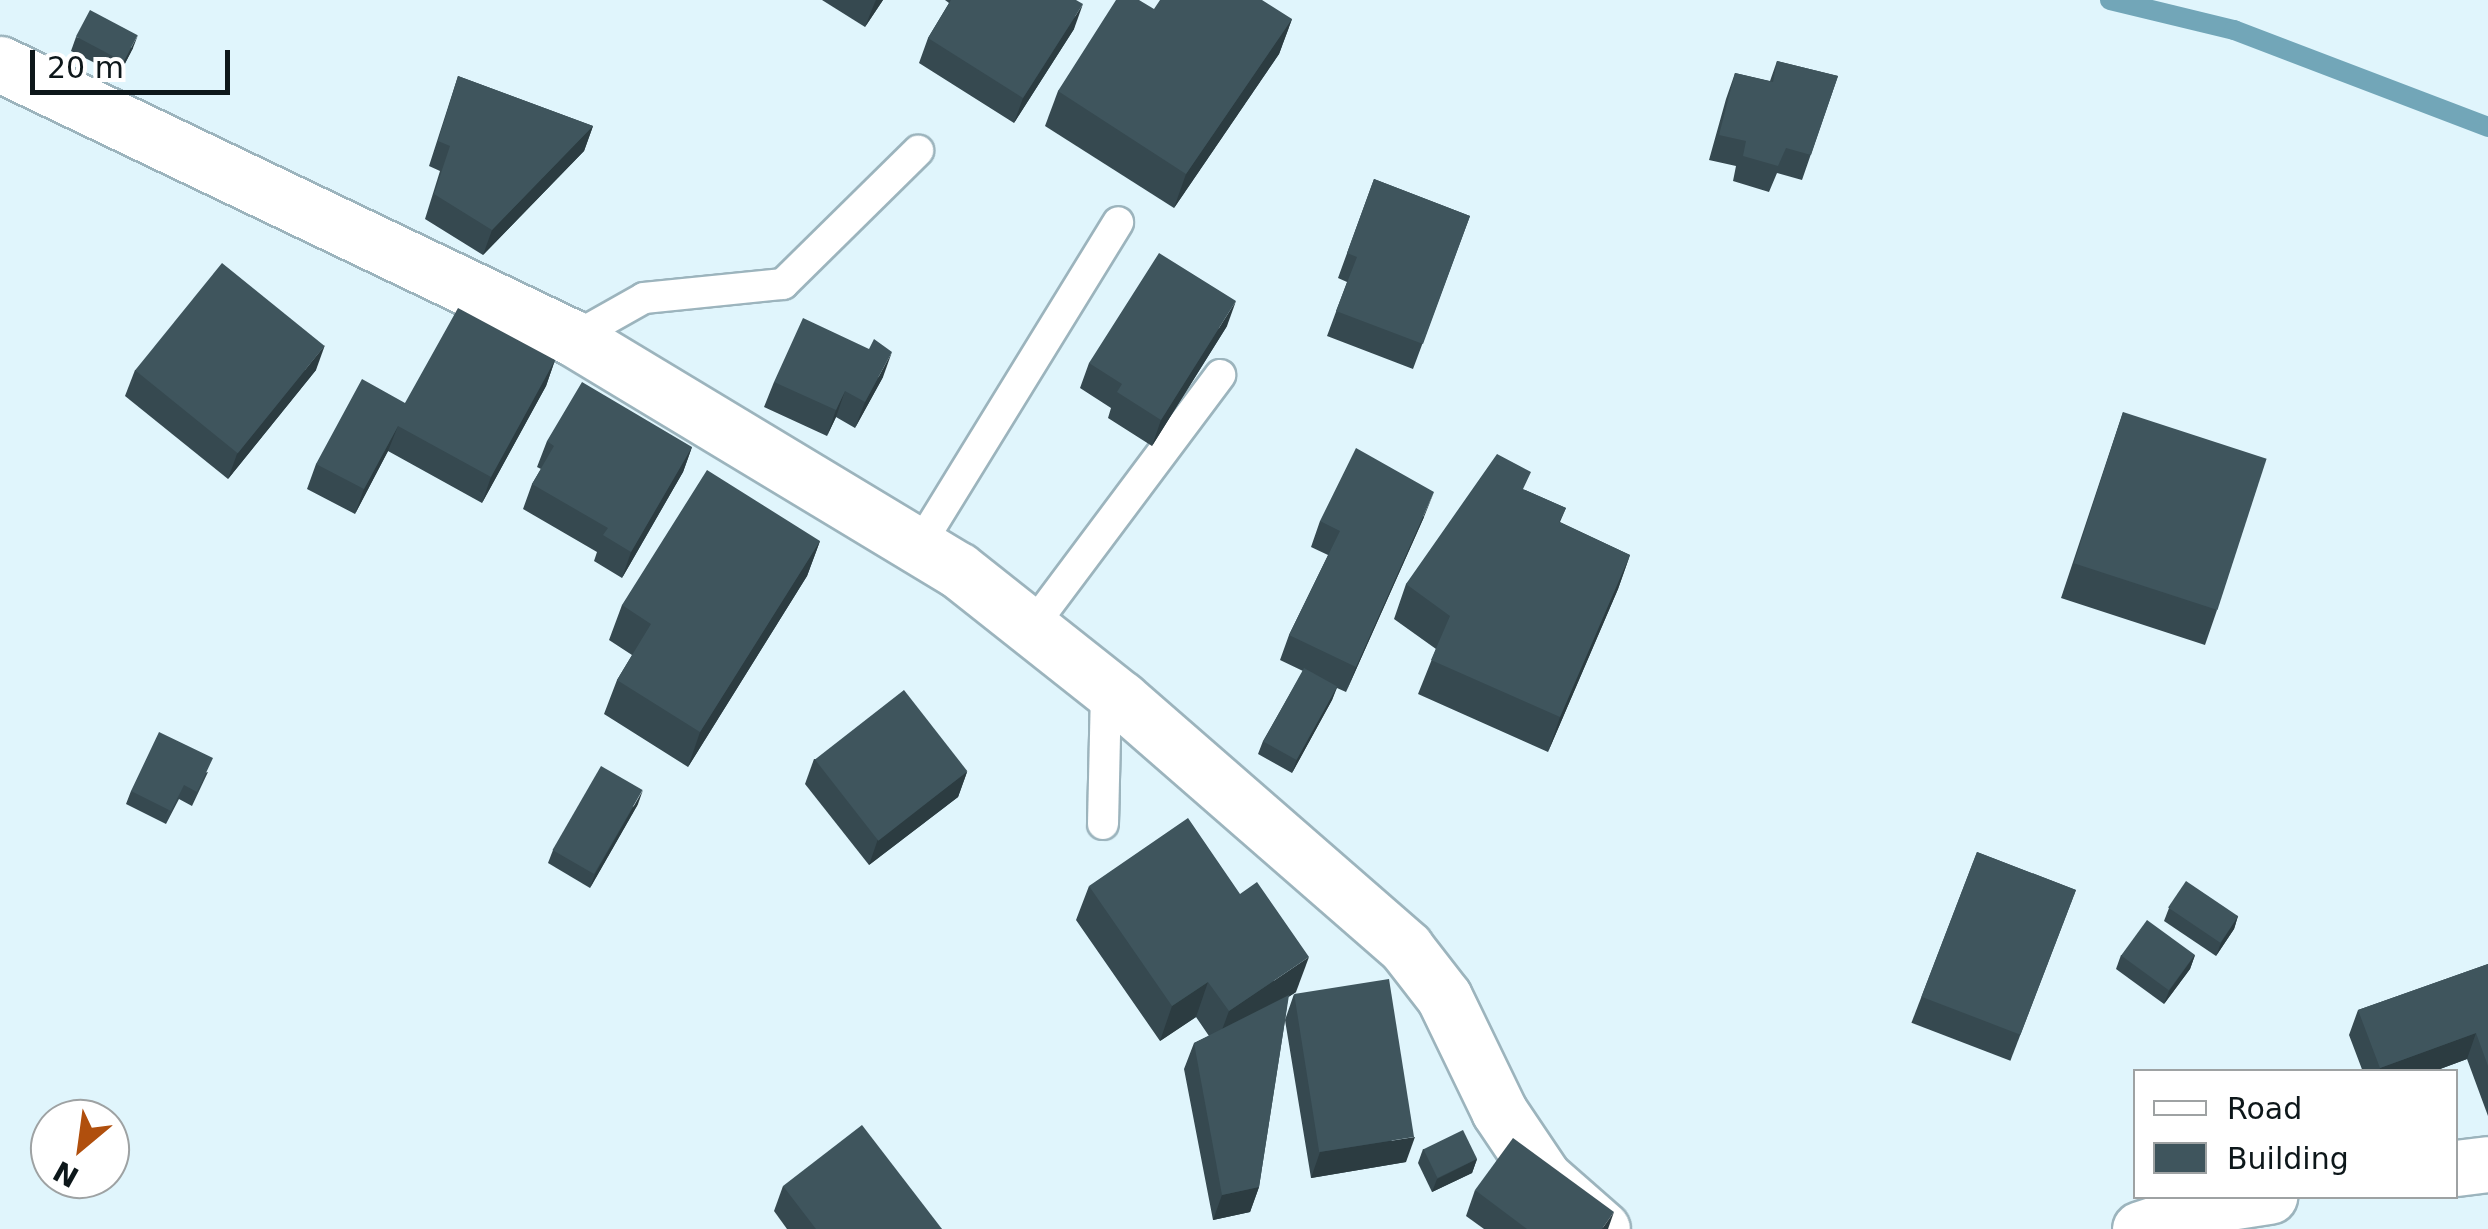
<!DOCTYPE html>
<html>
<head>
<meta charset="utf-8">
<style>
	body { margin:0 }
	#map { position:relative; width:2488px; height:1229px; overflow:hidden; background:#e0f5fc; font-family:"DejaVu Sans",sans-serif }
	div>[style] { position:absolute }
	.stream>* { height:20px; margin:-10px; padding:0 10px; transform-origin:10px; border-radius:10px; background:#72a6b8 }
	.roads { filter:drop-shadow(2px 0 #9cb4bd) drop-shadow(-2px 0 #9cb4bd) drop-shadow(0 2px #9cb4bd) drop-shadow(0 -2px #9cb4bd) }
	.service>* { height:30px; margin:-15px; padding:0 15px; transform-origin:15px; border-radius:15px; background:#fff }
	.tertiary>* { height:55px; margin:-27.5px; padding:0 27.5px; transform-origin:27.5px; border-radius:27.5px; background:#fff }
	.wall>* { inset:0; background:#364950; transform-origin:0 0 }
	.shaded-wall>* { inset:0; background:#2c3c41 }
	.building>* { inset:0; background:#3f555d; transform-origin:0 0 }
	span { translate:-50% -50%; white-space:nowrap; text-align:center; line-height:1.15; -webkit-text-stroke:10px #fff; paint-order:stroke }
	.legend { position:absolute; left:2133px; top:1069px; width:325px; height:130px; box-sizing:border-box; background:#fff; border:2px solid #9ea2a3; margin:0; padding:12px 18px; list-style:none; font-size:30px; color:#0d171a }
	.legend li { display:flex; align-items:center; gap:20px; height:50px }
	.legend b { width:50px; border:2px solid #9ea2a3 }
	.north { position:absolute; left:30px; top:1099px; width:100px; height:100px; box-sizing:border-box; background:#fff; border:2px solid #9ea2a3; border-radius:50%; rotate:209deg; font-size:28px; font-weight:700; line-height:40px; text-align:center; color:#0d171a }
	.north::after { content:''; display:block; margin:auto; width:35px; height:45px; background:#b04f0d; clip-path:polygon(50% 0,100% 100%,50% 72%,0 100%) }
	.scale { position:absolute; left:30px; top:50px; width:200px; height:45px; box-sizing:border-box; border:5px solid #0d171a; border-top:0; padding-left:12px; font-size:30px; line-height:35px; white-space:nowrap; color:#0d171a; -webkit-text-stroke:8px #fff; paint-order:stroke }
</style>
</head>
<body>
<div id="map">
	<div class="stream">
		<i style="left:2110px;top:0;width:128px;rotate:13.6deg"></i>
		<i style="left:2234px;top:30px;width:272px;rotate:20.9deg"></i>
	</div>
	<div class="roads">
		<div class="service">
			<i style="left:573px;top:338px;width:81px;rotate:-29.4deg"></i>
			<i style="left:644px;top:298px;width:140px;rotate:-5.8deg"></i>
			<i style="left:783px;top:284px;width:190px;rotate:-44.6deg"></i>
			<i style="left:919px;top:546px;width:380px;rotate:-58.4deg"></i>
			<i style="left:1031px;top:628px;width:316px;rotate:-53.2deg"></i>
			<i style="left:1103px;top:824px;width:137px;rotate:-88.7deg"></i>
		</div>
		<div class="tertiary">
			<i style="left:0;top:64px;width:635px;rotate:25.56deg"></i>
			<i style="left:573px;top:338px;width:449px;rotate:31.1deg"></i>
			<i style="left:958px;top:570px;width:208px;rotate:38.4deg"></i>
			<i style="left:1121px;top:699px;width:378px;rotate:41.1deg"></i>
			<i style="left:1406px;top:948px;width:62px;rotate:52.2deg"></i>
			<i style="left:1444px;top:997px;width:127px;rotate:64.2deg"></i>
			<i style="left:1499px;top:1111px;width:81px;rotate:56.1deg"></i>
			<i style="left:1544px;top:1178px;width:77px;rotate:41.3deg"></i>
			<i style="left:2456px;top:1168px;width:32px;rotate:-7deg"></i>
			<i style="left:2140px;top:1229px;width:80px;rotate:-18.2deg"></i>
			<i style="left:2216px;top:1204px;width:54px;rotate:-8.6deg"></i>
		</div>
	</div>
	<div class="wall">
		<i style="clip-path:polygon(822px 0,883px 0,865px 27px)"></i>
		<i style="clip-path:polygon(945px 0,1076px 0,1074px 29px,1014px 123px,919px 63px,928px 38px,949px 3px)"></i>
		<i style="clip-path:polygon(1154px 9px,1292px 19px,1279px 54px,1174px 208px,1045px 126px,1058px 91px)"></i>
		<i style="clip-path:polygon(76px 37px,133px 48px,119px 75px,71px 51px)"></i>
		<i style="clip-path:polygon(1777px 61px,1838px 76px,1802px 180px,1777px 173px,1769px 192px,1733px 181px,1736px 166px,1709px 160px,1726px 99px,1735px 73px,1770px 81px)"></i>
		<i style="clip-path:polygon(458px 76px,593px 126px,584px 151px,483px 255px,425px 219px,440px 171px,429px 166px)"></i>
		<i style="clip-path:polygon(1374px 179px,1470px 216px,1413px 369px,1327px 336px,1347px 282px,1338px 278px)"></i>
		<i style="clip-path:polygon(1227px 326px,1152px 446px,1108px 418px,1111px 408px,1080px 388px,1089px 363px)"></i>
		<i style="clip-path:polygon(555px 360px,546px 386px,482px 503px,388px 451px,355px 514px,307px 489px,316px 464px,405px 403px)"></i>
		<i style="clip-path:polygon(135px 370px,316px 370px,228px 479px,125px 396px)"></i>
		<i style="clip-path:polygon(883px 377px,855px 428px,836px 417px,827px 436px,764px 407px,774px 382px)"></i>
		<i style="clip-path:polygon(2123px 412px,2217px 610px,2205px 645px,2061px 598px)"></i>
		<i style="clip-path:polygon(547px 441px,692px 447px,683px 472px,622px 578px,594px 561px,597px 552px,523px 509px,532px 484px,541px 469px,537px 467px)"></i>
		<i style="clip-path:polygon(1525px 490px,1566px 508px,1560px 522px,1630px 555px,1618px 589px,1548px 752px,1418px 694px,1436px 649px,1394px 619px,1406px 584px)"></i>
		<i style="clip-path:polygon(1424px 517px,1346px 692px,1337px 688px,1332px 700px,1292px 773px,1258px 754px,1263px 741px,1303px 671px,1280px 660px,1289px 635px,1328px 555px,1311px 547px,1320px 521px)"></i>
		<i style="clip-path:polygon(820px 541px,807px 576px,688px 767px,604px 714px,617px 680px,632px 655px,609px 640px,622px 605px)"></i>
		<i style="clip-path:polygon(814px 759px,967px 772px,958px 797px,869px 865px,805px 784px)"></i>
		<i style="clip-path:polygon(208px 772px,192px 806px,179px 799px,166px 824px,126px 804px,131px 791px)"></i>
		<i style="clip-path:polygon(638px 804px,590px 888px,548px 863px,553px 850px)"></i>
		<i style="left:1977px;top:852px;width:106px;height:183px;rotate:21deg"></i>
		<i style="clip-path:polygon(1089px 886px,1296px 992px,1288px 997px,1285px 1020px,1294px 994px,1406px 1162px,1311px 1178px,1285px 1020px,1259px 1187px,1250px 1212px,1213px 1220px,1184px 1069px,1194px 1043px,1209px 1036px,1196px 1017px,1160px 1041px,1076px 920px)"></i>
		<i style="clip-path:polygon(2169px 908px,2238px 916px,2234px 929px,2216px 956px,2164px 921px)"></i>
		<i style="clip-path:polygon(2121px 955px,2195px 955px,2190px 969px,2164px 1004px,2116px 969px)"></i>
		<i style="clip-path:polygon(2488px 964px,2488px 1116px,2467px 1059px,2432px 1072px,2363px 1072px,2349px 1035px,2358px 1010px)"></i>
		<i style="clip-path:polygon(1423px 1149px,1477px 1159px,1472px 1173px,1432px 1192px,1418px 1163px)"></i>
		<i style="clip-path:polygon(783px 1186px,942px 1229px,787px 1229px,774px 1211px)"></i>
		<i style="clip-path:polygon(1475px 1190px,1608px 1229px,1484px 1229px,1466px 1216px)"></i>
	</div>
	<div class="shaded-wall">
		<i style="clip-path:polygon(876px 0,883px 0,865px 27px,875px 2px)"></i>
		<i style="clip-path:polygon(1083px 4px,1074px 29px,1014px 123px,1023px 98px)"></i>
		<i style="clip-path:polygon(1292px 19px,1279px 54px,1174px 208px,1186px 174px)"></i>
		<i style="clip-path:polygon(138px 35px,133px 48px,119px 75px,124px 61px)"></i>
		<i style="clip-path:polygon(593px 126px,584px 151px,483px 255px,492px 230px)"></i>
		<i style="clip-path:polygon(1236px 301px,1227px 326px,1152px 446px,1161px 420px)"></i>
		<i style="clip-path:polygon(325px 345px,316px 370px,228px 479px,237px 454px)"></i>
		<i style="clip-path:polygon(892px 352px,883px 377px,855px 428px,865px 402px)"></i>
		<i style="clip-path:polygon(555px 360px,546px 386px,482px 503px,491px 477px)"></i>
		<i style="clip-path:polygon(845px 391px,836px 417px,827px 436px,836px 410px)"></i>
		<i style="clip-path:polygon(398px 426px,388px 451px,355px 514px,364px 489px)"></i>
		<i style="clip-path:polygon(692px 447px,683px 472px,622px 578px,631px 552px)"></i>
		<i style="clip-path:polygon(1434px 492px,1424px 517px,1346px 692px,1356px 667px)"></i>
		<i style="clip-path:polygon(820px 541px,807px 576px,688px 767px,700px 732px)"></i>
		<i style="clip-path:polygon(1630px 555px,1618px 589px,1548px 752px,1560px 717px)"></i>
		<i style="clip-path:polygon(1337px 686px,1332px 700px,1292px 773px,1297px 759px)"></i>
		<i style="clip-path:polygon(967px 772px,958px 797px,869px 865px,878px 839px)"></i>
		<i style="clip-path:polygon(643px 790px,638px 804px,590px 888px,595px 874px)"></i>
		<i style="clip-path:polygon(2238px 916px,2234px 929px,2216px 956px,2221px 943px)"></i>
		<i style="clip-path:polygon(2195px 955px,2190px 969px,2164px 1004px,2169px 991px)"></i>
		<i style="clip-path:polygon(1309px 957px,1296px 992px,1216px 1046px,1229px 1011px)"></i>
		<i style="clip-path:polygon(1208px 982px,1196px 1017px,1160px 1041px,1172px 1006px)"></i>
		<i style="clip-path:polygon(2476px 1033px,2467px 1059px,2432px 1072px,2379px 1072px,2380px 1068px)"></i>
		<i style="clip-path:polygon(1415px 1137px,1406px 1162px,1311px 1178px,1320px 1152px)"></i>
		<i style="clip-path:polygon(1477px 1159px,1472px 1173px,1432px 1192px,1437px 1179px)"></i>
		<i style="clip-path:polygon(1259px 1187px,1250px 1212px,1213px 1220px,1222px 1195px)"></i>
		<i style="clip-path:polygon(1614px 1212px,1608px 1229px,1602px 1229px)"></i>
	</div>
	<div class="building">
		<i style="clip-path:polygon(951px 0,1076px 0,1083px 4px,1023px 98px,928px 38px)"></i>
		<i style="clip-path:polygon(1116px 0,1139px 0,1154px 9px,1160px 0,1262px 0,1292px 19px,1186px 174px,1058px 91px)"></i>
		<i style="left:90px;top:10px;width:54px;height:30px;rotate:28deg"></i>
		<i style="clip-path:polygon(1777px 61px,1838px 76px,1811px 155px,1786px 148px,1778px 166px,1743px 156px,1746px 141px,1719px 135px,1735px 73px,1773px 82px)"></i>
		<i style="clip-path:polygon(458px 76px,593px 126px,492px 230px,434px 194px,450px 146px,438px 141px)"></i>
		<i style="clip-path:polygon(1374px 179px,1470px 216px,1423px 344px,1336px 311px,1357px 257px,1347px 253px)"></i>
		<i style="clip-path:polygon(1159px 253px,1236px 301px,1161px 420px,1117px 392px,1122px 384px,1089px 363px)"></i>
		<i style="left:222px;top:263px;width:132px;height:138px;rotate:39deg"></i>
		<i style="clip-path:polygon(458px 308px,555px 360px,491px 477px,398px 426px,364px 489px,316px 464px,362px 379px,405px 403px)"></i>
		<i style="clip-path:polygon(803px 318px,869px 349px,874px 339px,892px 352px,865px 402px,845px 391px,836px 410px,774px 382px)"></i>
		<i style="clip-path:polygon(582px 382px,692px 447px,631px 552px,603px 535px,608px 528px,532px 484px,554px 446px,547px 441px)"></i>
		<i style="left:2123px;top:412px;width:151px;height:159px;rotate:18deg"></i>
		<i style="clip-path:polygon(1356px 448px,1434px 492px,1356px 667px,1289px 635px,1340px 531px,1320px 521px)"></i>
		<i style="clip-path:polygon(1497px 454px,1531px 472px,1523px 489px,1566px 508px,1559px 522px,1630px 555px,1560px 717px,1431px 660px,1450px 616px,1406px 584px)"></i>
		<i style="clip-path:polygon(707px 470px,820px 541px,700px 732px,617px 680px,651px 624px,622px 605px)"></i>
		<i style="left:1304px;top:668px;width:38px;height:84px;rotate:29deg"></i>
		<i style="left:904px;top:690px;width:103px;height:113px;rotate:52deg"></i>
		<i style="clip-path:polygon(159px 732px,213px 758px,197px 792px,184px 785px,171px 811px,131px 791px)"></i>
		<i style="left:601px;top:766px;width:48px;height:97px;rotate:30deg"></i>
		<i style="clip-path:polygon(1188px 818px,1240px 894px,1257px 882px,1309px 957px,1229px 1011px,1208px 982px,1172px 1006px,1089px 886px)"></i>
		<i style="left:1977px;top:852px;width:106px;height:155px;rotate:21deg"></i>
		<i style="left:2186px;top:881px;width:63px;height:32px;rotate:34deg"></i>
		<i style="left:2147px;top:920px;width:59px;height:44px;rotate:36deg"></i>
		<i style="clip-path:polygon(2488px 964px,2488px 1066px,2476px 1033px,2380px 1068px,2358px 1010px)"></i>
		<i style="left:1389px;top:979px;width:160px;height:96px;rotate:81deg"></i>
		<i style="clip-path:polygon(1289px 995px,1259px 1187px,1222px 1195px,1194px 1043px)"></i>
		<i style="clip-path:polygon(862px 1125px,942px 1229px,816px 1229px,783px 1186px)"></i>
		<i style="left:1463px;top:1130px;width:32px;height:44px;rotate:64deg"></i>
		<i style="clip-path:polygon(1513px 1138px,1614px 1212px,1602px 1229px,1527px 1229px,1475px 1190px)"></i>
	</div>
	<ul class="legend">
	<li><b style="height:12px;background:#fff"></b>Road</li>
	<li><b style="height:28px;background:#3f555d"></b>Building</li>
	</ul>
	<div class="north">N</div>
	<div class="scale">20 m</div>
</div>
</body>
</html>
